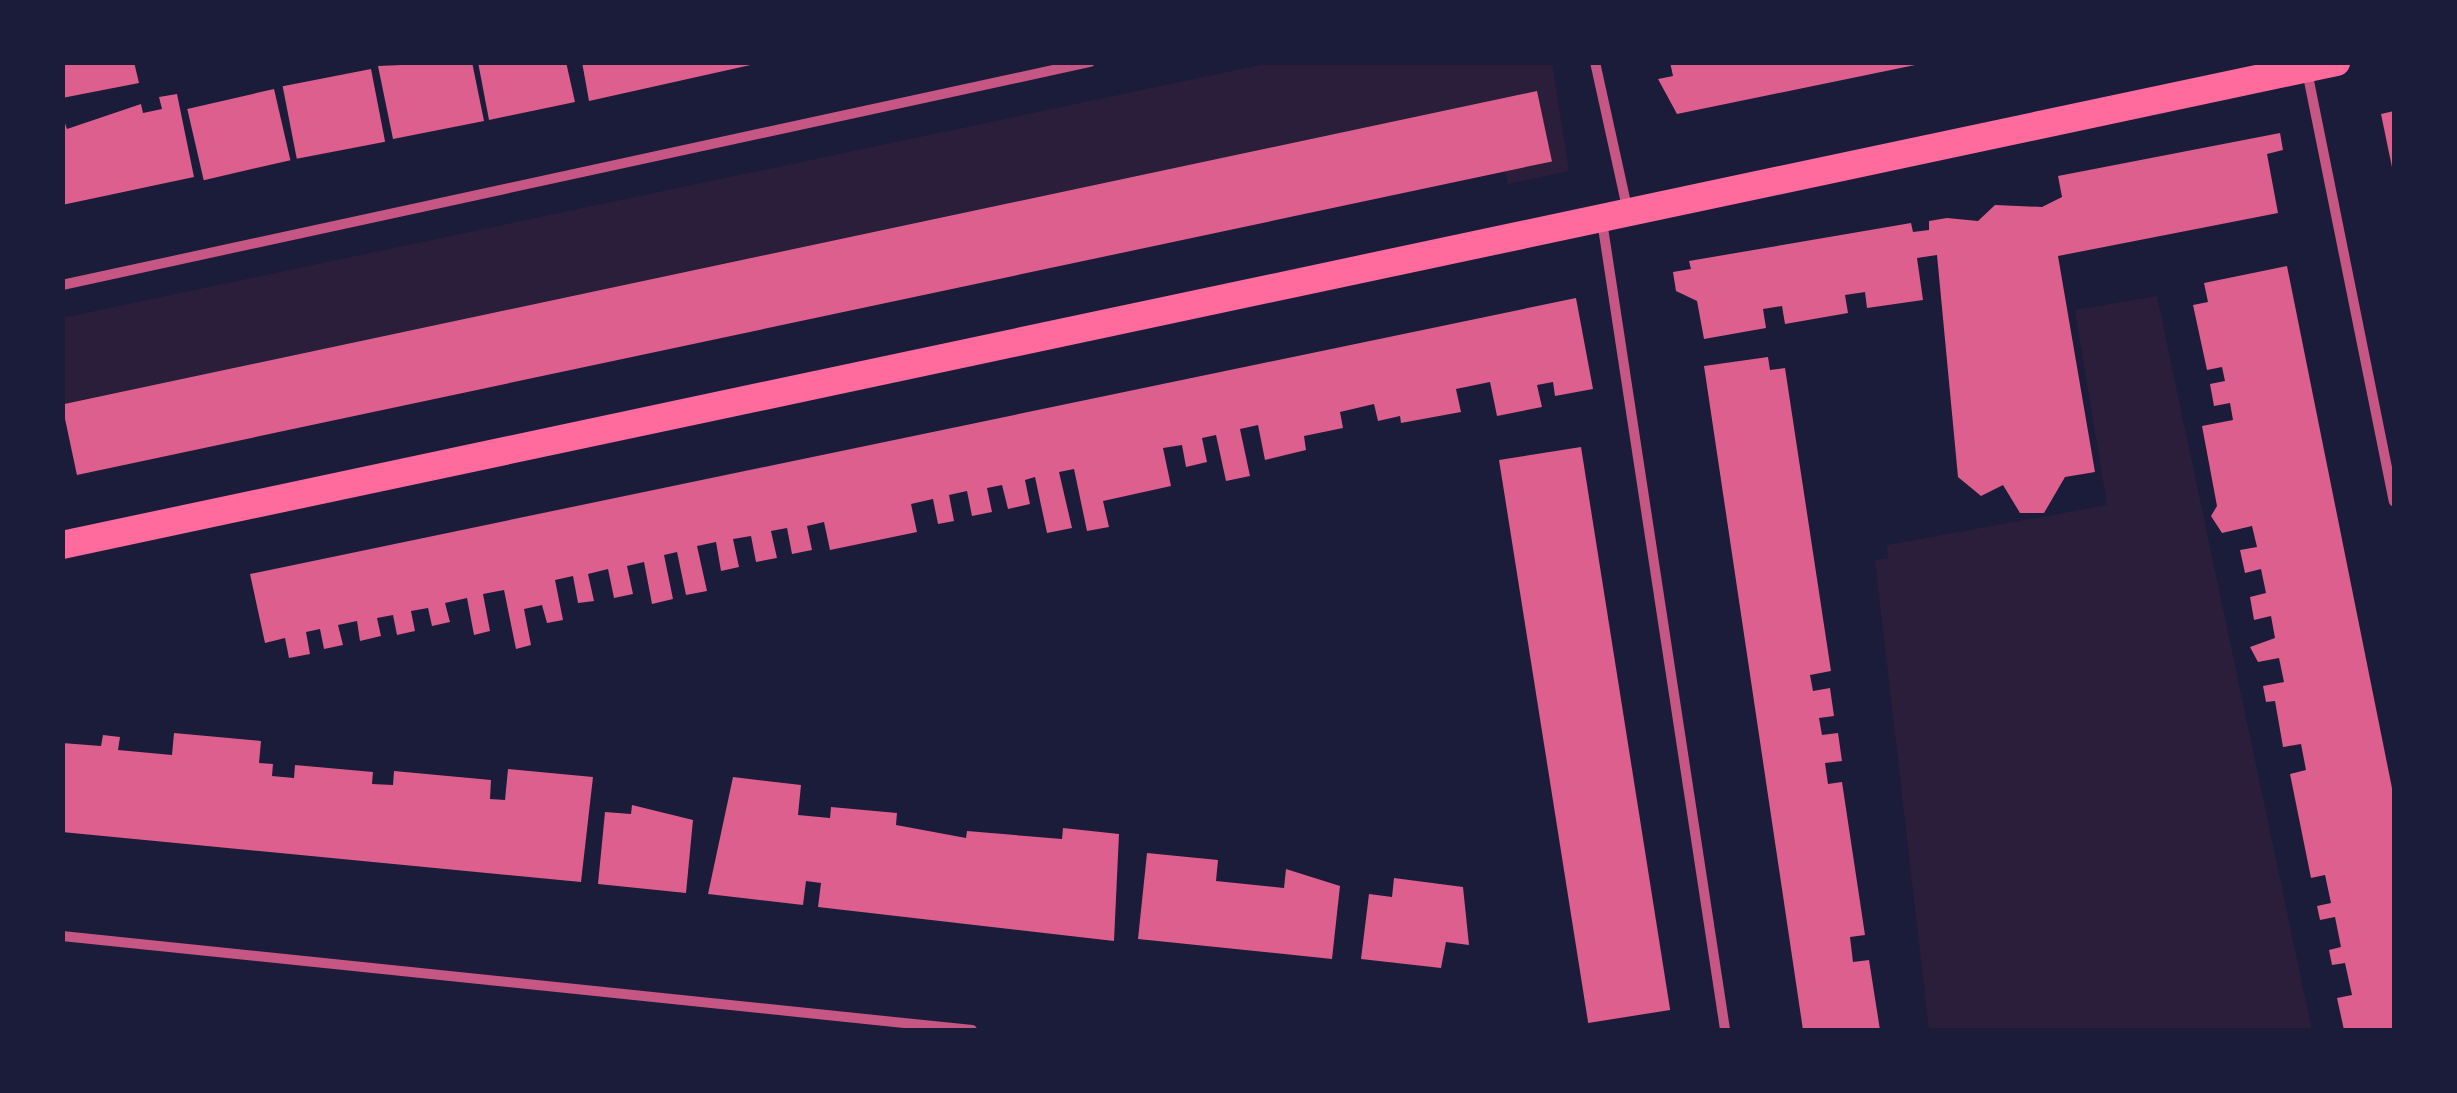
<!DOCTYPE html>
<html>
<head>
<meta charset="utf-8">
<style>
	body { margin:0 }
	#map { position:relative; width:2457px; height:1093px; overflow:hidden; background:#1b1b3a; font-family:"Noto Sans",sans-serif }
	div>[style] { position:absolute }
	.green>* { inset:0; background:#2a1e3b }
	.building>* { inset:0; background:#dd5f8e; transform-origin:0 0 }
	.minor>* { height:10px; margin:-5px; padding:0 5px; transform-origin:5px; border-radius:5px; background:#c65784 }
	.trunk>* { height:28px; margin:-14px; padding:0 14px; transform-origin:14px; border-radius:14px; background:#ff6b9d }
	span { translate:-50% -50%; white-space:nowrap; text-align:center; line-height:1.15; -webkit-text-stroke:9px #1b1b3a; paint-order:stroke }
	.frame { position:absolute; inset:0; border:65px solid #1b1b3a; pointer-events:none }
</style>
</head>
<body>
<div id="map">
	<div class="green">
		<i style="clip-path:polygon(1270px 63px,1552px 63px,1569px 171px,1508px 184px,1505px 171px,1551px 161px,1536px 91px,63px 404px,62px 318px)"></i>
		<i style="clip-path:polygon(2157px 296px,2312px 1030px,1929px 1030px,1875px 560px,1888px 558px,1887px 545px,2107px 505px,2075px 310px)"></i>
	</div>
	<div class="building">
		<i style="clip-path:polygon(62px 62px,134px 62px,139px 83px,62px 98px)"></i>
		<i style="clip-path:polygon(472px 62px,484px 121px,393px 139px,378px 66px)"></i>
		<i style="clip-path:polygon(478px 62px,566px 62px,575px 102px,489px 120px)"></i>
		<i style="clip-path:polygon(582px 62px,755px 62px,755px 64px,589px 101px)"></i>
		<i style="clip-path:polygon(1670px 62px,1920px 62px,1920px 64px,1677px 114px,1658px 79px,1673px 76px)"></i>
		<i style="left:371px;top:69px;width:74px;height:90px;rotate:79deg"></i>
		<i style="left:274px;top:89px;width:73px;height:89px;rotate:77deg"></i>
		<i style="left:1537px;top:91px;width:72px;height:1508px;rotate:78deg"></i>
		<i style="clip-path:polygon(177px 94px,194px 177px,62px 205px,62px 115px,67px 129px,141px 104px,143px 113px,162px 109px,159px 97px)"></i>
		<i style="clip-path:polygon(2394px 111px,2394px 172px,2393px 172px,2381px 114px)"></i>
		<i style="clip-path:polygon(2280px 133px,2283px 150px,2267px 154px,2278px 213px,2058px 256px,2095px 472px,2065px 477px,2044px 513px,2020px 513px,2003px 485px,1981px 496px,1958px 477px,1937px 255px,1917px 258px,1923px 300px,1867px 308px,1865px 292px,1845px 295px,1848px 313px,1785px 324px,1782px 306px,1763px 309px,1766px 328px,1704px 339px,1697px 301px,1676px 291px,1673px 272px,1691px 269px,1689px 261px,1911px 223px,1913px 232px,1929px 230px,1929px 221px,1947px 218px,1978px 221px,1995px 205px,2042px 207px,2062px 197px,2058px 176px)"></i>
		<i style="clip-path:polygon(2287px 266px,2394px 798px,2394px 1030px,2344px 1030px,2337px 998px,2352px 995px,2345px 963px,2332px 965px,2329px 950px,2341px 947px,2335px 917px,2320px 920px,2317px 906px,2331px 903px,2325px 875px,2311px 878px,2290px 774px,2306px 770px,2301px 744px,2283px 747px,2275px 701px,2266px 702px,2263px 686px,2284px 682px,2279px 658px,2258px 662px,2250px 647px,2275px 638px,2271px 616px,2254px 620px,2250px 597px,2266px 593px,2261px 569px,2245px 573px,2240px 550px,2257px 547px,2252px 526px,2222px 533px,2211px 516px,2217px 506px,2202px 426px,2233px 420px,2230px 403px,2214px 406px,2210px 384px,2225px 381px,2222px 367px,2207px 370px,2193px 305px,2208px 302px,2204px 283px)"></i>
		<i style="clip-path:polygon(1576px 298px,1593px 389px,1555px 396px,1553px 382px,1537px 385px,1542px 407px,1497px 416px,1490px 382px,1456px 389px,1461px 412px,1401px 423px,1400px 416px,1378px 421px,1374px 404px,1340px 412px,1343px 428px,1304px 436px,1306px 450px,1265px 460px,1258px 425px,1240px 429px,1250px 476px,1226px 481px,1216px 435px,1202px 438px,1207px 462px,1186px 467px,1182px 445px,1163px 448px,1171px 486px,1103px 501px,1109px 527px,1087px 531px,1074px 469px,1059px 472px,1072px 528px,1047px 533px,1035px 477px,1025px 480px,1030px 504px,1008px 509px,1002px 485px,987px 488px,992px 512px,972px 516px,967px 491px,949px 495px,954px 521px,938px 524px,933px 499px,911px 504px,917px 532px,830px 550px,824px 522px,807px 526px,812px 550px,792px 554px,787px 528px,771px 531px,777px 558px,756px 562px,751px 536px,733px 539px,739px 567px,721px 571px,716px 542px,697px 546px,707px 591px,686px 595px,677px 552px,664px 555px,673px 599px,652px 604px,644px 562px,627px 566px,633px 594px,614px 598px,608px 569px,588px 574px,594px 601px,578px 603px,573px 576px,555px 580px,563px 620px,547px 623px,542px 605px,524px 609px,531px 645px,516px 649px,504px 590px,483px 594px,490px 631px,474px 635px,467px 598px,445px 603px,450px 622px,432px 626px,428px 608px,411px 611px,415px 631px,397px 635px,393px 615px,377px 618px,381px 636px,360px 641px,357px 621px,338px 625px,343px 645px,324px 649px,320px 629px,306px 632px,310px 654px,289px 658px,285px 638px,265px 643px,250px 574px)"></i>
		<i style="clip-path:polygon(1768px 357px,1770px 370px,1785px 368px,1831px 671px,1810px 675px,1813px 691px,1830px 688px,1834px 716px,1819px 718px,1822px 735px,1838px 733px,1842px 761px,1825px 763px,1828px 784px,1842px 782px,1865px 935px,1850px 937px,1853px 962px,1869px 960px,1880px 1030px,1803px 1030px,1704px 366px)"></i>
		<i style="left:1581px;top:447px;width:570px;height:83px;rotate:81deg"></i>
		<i style="clip-path:polygon(174px 733px,261px 741px,259px 763px,273px 764px,272px 776px,294px 778px,295px 765px,373px 772px,372px 784px,393px 785px,394px 771px,491px 780px,490px 799px,505px 800px,508px 769px,593px 777px,581px 882px,62px 832px,62px 743px,101px 746px,103px 735px,120px 737px,118px 750px,172px 755px)"></i>
		<i style="clip-path:polygon(733px 777px,801px 785px,798px 815px,830px 818px,831px 807px,897px 813px,896px 825px,966px 838px,967px 831px,1062px 839px,1063px 828px,1119px 834px,1114px 941px,818px 907px,821px 883px,806px 881px,803px 905px,708px 894px)"></i>
		<i style="clip-path:polygon(632px 805px,693px 820px,686px 893px,598px 884px,605px 812px,631px 814px)"></i>
		<i style="clip-path:polygon(1147px 853px,1218px 860px,1216px 881px,1284px 888px,1286px 869px,1340px 886px,1332px 959px,1138px 939px)"></i>
		<i style="clip-path:polygon(1394px 878px,1463px 887px,1469px 945px,1446px 942px,1441px 968px,1361px 959px,1369px 894px,1392px 897px)"></i>
	</div>
	<div class="minor">
		<i style="left:1595px;top:62px;width:149px;rotate:77.6deg"></i>
		<i style="left:2307px;top:71px;width:439px;rotate:78.6deg"></i>
		<i style="left:1602px;top:221px;width:818px;rotate:81.35deg"></i>
		<i style="left:62px;top:285px;width:1052px;rotate:-12.24deg"></i>
		<i style="left:62px;top:936px;width:915px;rotate:5.9deg"></i>
	</div>
	<div class="trunk">
		<i style="left:62px;top:545px;width:2325px;rotate:-11.99deg"></i>
	</div>
	<div class="frame"></div>
</div>
</body>
</html>
